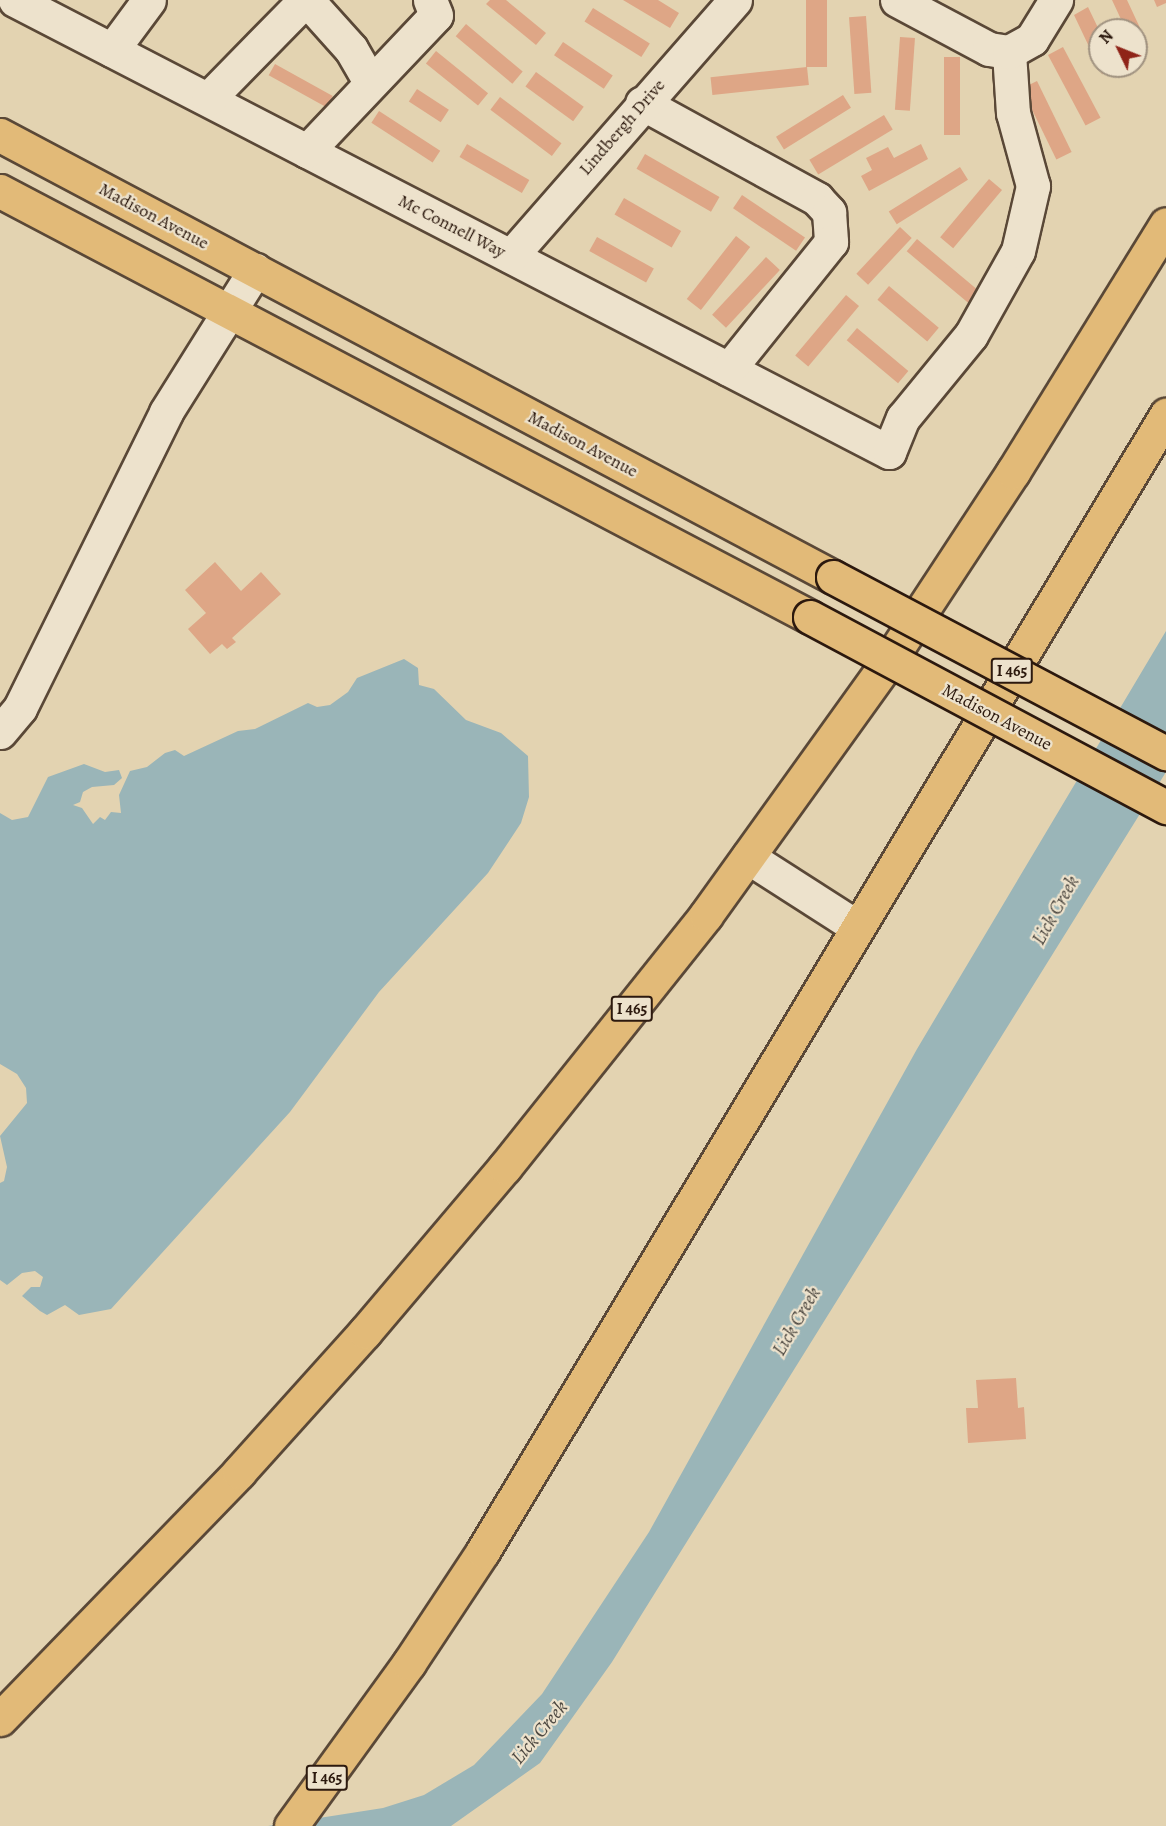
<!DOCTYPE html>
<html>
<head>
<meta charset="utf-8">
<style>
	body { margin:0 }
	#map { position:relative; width:1166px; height:1826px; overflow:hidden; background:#e3d3b1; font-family:Alegreya,serif }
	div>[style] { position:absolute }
	.water>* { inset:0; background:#9ab5b8 }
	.building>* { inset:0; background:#dea686; transform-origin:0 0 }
	.roads { filter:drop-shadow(2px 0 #5a4837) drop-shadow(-2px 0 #5a4837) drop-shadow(0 2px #5a4837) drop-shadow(0 -2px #5a4837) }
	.minor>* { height:33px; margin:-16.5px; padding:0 16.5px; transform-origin:16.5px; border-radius:16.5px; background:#ede2cc }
	.major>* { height:33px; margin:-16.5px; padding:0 16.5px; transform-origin:16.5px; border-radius:16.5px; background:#e2ba78 }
	.highway>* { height:33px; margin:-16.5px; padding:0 16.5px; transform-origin:16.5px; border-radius:16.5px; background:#e2ba78 }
	.bridges { filter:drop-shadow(2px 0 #2c190e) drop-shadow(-2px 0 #2c190e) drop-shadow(0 2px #2c190e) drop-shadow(0 -2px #2c190e) }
	.major-bridge>* { height:33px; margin:-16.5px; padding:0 16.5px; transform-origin:16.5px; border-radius:16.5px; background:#e2ba78 }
	span { translate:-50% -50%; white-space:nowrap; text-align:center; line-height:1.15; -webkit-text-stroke:4.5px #ede2cc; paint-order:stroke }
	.shield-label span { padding:2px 4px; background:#ede2cc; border:2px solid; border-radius:4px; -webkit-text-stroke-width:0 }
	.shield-label { font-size:16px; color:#2c190e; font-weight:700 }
	.street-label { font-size:18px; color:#2c190e }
	.water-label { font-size:20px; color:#4d4841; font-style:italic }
	.north { position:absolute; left:1088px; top:18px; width:60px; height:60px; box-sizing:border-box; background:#ede2cc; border:2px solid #a09280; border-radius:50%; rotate:313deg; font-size:16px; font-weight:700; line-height:24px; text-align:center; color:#2c190e }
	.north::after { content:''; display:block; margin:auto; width:21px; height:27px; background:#8f2418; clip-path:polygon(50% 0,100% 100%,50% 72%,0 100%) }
</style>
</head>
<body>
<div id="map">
	<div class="water">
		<i style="clip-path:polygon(1166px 631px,1166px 772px,612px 1662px,540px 1763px,451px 1826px,268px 1826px,383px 1808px,424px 1795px,474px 1765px,542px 1694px,649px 1532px,917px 1049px)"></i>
		<i style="clip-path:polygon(404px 659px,418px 668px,419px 685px,434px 689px,466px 720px,501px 733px,528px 756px,529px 797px,521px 823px,488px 873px,379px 992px,290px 1112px,111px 1309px,79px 1315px,65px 1305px,47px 1315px,40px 1311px,22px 1296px,31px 1287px,40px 1287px,43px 1277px,35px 1271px,22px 1273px,7px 1285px,0 1280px,0 1183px,4px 1181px,7px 1167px,0 1136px,27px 1103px,26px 1088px,17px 1074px,0 1064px,0 813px,12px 820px,28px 817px,48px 777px,84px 764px,105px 772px,119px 770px,122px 778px,114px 785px,92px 787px,83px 792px,80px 802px,73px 805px,82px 808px,93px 824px,100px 817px,105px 820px,111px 812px,121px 813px,119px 795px,130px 771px,147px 767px,165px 753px,175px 750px,184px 756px,238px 731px,255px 729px,308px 703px,317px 707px,330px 705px,348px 692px,357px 678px)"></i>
	</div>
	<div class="building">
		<i style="clip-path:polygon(490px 0,506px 0,546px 33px,536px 45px,486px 4px)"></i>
		<i style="clip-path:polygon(623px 0,658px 0,679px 13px,670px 28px)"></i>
		<i style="left:806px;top:0;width:21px;height:67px"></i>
		<i style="clip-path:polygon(1112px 0,1127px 0,1148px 45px,1136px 51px,1136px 30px,1126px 30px)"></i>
		<i style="clip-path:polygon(1154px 0,1166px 0,1166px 3px,1157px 7px)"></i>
		<i style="clip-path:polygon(1088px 7px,1100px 32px,1100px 66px,1117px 66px,1102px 74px,1074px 15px)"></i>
		<i style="left:593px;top:8px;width:67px;height:16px;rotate:32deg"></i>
		<i style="left:866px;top:16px;width:77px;height:17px;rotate:86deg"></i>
		<i style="left:466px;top:24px;width:74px;height:16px;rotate:40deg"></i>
		<i style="left:900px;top:37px;width:15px;height:73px;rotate:4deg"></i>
		<i style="left:563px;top:42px;width:60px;height:16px;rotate:34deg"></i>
		<i style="left:1063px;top:47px;width:80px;height:17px;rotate:62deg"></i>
		<i style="left:436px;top:51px;width:67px;height:16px;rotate:39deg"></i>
		<i style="left:944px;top:57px;width:16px;height:78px"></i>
		<i style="left:275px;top:64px;width:66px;height:13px;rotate:29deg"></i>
		<i style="left:807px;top:67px;width:18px;height:97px;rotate:84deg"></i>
		<i style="left:536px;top:72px;width:59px;height:18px;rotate:36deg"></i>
		<i style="left:1037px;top:81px;width:79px;height:17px;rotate:64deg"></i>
		<i style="left:417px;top:89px;width:38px;height:15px;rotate:33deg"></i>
		<i style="left:843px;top:95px;width:15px;height:79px;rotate:58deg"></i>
		<i style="left:500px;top:97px;width:77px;height:16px;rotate:37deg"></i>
		<i style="left:379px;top:111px;width:73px;height:14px;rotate:33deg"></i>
		<i style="left:884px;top:115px;width:17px;height:87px;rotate:59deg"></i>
		<i style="left:467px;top:144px;width:72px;height:15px;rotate:30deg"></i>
		<i style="clip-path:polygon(921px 144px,928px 159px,869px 191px,861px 176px,872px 170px,866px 158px,888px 147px,894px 158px)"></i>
		<i style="left:645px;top:154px;width:86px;height:17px;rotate:30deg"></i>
		<i style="left:960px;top:167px;width:15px;height:84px;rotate:58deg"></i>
		<i style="left:989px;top:179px;width:17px;height:76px;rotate:40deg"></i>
		<i style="left:742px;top:195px;width:76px;height:16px;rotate:34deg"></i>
		<i style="left:624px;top:198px;width:66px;height:19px;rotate:30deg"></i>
		<i style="left:900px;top:227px;width:16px;height:64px;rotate:43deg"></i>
		<i style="left:736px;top:236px;width:18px;height:80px;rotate:38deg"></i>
		<i style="left:597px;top:237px;width:65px;height:16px;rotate:29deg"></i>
		<i style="left:917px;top:239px;width:84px;height:16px;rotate:40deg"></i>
		<i style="left:766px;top:257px;width:19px;height:79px;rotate:43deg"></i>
		<i style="left:889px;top:286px;width:65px;height:18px;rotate:40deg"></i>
		<i style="left:846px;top:295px;width:17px;height:79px;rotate:40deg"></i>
		<i style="left:857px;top:328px;width:67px;height:16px;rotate:40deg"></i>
		<i style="clip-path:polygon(215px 562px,241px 591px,261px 572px,281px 594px,232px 638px,236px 642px,227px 649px,222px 644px,210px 654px,188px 629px,206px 613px,185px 590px)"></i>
		<i style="clip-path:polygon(1016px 1378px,1018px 1408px,1024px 1407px,1026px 1439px,968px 1443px,966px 1408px,978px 1408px,976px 1380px)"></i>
	</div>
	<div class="roads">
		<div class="minor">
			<i style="left:15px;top:0;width:984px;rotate:27.35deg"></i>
			<i style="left:889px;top:452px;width:37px;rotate:-68deg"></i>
			<i style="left:903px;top:418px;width:107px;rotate:-50.7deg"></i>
			<i style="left:971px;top:335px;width:96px;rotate:-60.8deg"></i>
			<i style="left:1018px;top:251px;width:67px;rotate:-77deg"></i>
			<i style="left:1033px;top:186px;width:76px;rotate:-105.3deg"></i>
			<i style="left:1013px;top:113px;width:61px;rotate:-93.8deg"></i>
			<i style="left:307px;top:0;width:66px;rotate:48.1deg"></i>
			<i style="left:351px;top:49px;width:39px;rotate:60deg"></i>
			<i style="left:897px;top:0;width:104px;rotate:28deg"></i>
			<i style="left:989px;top:49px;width:20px;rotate:9deg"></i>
			<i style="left:1009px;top:52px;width:26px;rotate:-29deg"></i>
			<i style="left:1032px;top:39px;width:46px;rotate:-58.4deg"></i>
			<i style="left:112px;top:50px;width:62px;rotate:-53.5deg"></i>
			<i style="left:208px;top:99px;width:139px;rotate:-45.6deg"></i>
			<i style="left:642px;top:103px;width:200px;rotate:28.7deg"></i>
			<i style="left:817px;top:199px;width:18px;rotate:47deg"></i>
			<i style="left:829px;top:212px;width:30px;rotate:86deg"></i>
			<i style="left:831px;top:242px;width:163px;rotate:128.8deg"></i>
			<i style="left:307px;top:151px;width:187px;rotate:-46.5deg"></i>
			<i style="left:436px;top:15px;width:16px;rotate:-112deg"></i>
			<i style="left:511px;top:256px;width:340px;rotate:-48.8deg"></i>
			<i style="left:0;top:732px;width:31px;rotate:-50deg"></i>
			<i style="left:20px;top:708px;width:330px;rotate:-63.7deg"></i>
			<i style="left:166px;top:412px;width:168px;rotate:-57.9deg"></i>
			<i style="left:748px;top:857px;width:130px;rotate:32.7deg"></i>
		</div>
		<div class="major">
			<i style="left:0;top:135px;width:943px;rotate:27.95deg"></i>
			<i style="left:0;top:191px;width:915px;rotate:27.74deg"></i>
		</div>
		<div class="highway">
			<i style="left:0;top:1719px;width:344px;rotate:-45.9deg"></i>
			<i style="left:239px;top:1472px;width:188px;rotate:-48deg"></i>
			<i style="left:365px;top:1332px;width:216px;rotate:-49.7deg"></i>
			<i style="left:505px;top:1167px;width:322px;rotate:-51.4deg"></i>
			<i style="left:706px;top:915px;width:322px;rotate:-54.3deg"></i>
			<i style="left:894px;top:653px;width:217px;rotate:-56.7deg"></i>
			<i style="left:1013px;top:472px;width:291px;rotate:-58.3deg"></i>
			<i style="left:291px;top:1826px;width:201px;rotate:-54.1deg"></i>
			<i style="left:409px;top:1663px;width:134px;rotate:-56.5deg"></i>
			<i style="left:483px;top:1551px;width:1326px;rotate:-58.98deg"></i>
		</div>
	</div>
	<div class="bridges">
		<div class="major-bridge">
			<i style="left:833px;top:577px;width:377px;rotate:27.9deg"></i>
			<i style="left:810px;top:617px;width:404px;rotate:28.1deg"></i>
		</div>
	</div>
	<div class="shield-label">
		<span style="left:1012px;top:671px">I 465</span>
		<span style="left:632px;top:1009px">I 465</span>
		<span style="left:327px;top:1778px">I 465</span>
	</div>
	<div class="street-label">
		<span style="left:622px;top:127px;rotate:-49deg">Lindbergh Drive</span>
		<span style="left:154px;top:216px;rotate:28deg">Madison Avenue</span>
		<span style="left:452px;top:226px;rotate:27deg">Mc Connell Way</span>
		<span style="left:583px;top:444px;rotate:28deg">Madison Avenue</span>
		<span style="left:997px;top:717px;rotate:28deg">Madison Avenue</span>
	</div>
	<div class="water-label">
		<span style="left:1055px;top:910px;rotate:-61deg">Lick Creek</span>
		<span style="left:796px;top:1321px;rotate:-60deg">Lick Creek</span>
		<span style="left:539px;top:1732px;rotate:-50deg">Lick Creek</span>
	</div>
	<div class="north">N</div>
</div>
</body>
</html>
